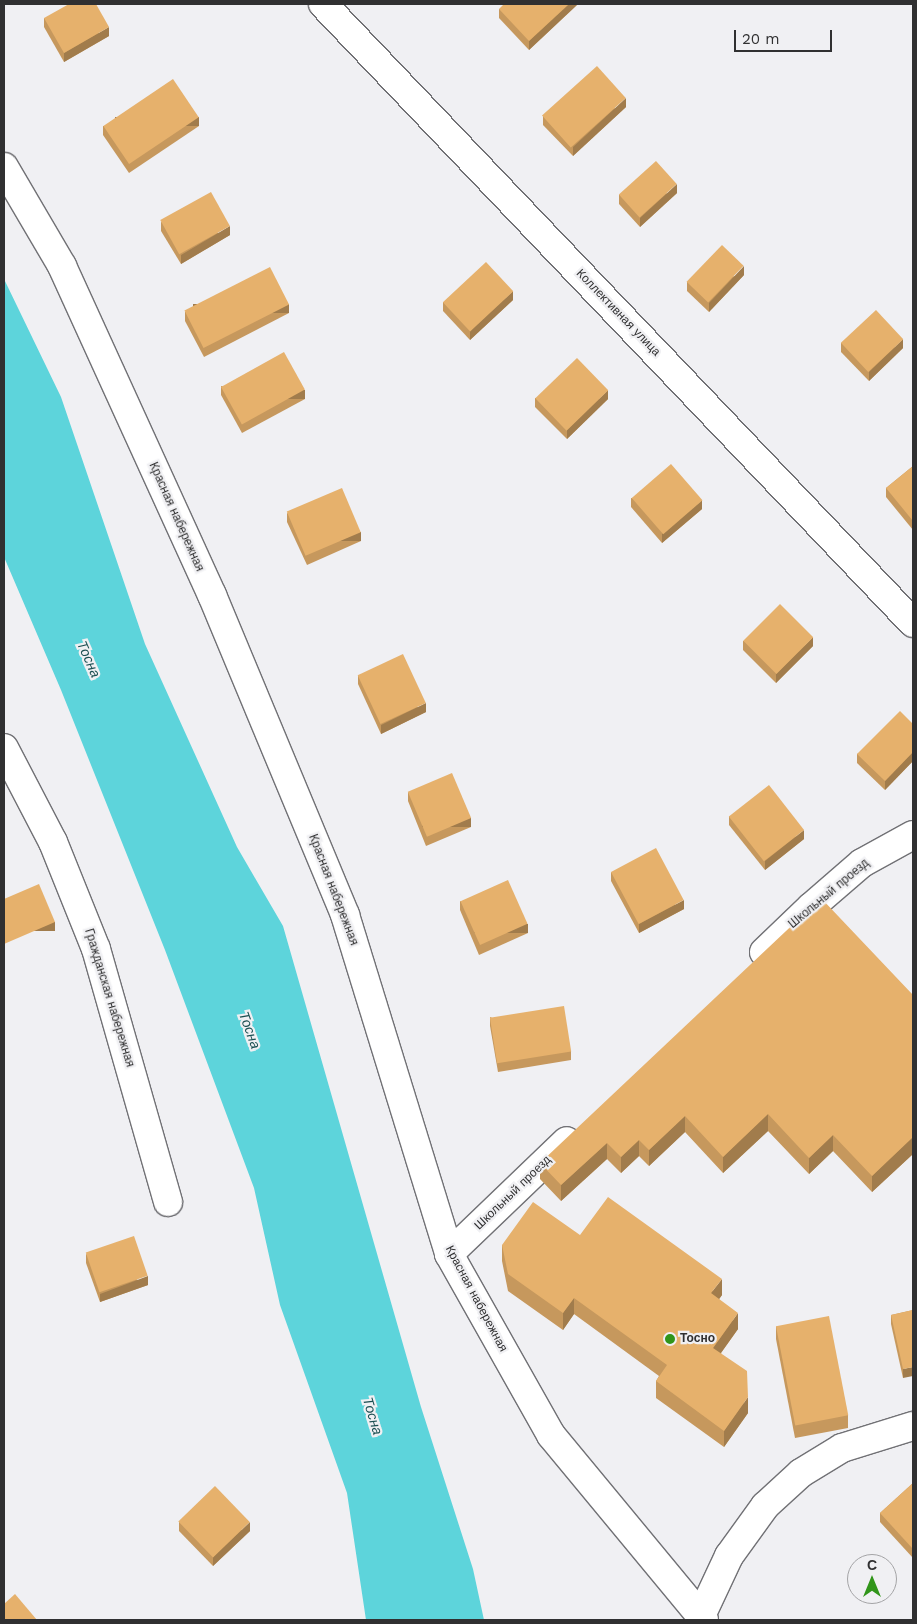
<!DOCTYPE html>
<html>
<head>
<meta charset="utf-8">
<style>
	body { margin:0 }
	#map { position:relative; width:917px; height:1624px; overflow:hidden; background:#f0f0f3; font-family:"Work Sans",sans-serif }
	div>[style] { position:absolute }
	.water>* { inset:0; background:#5dd4db }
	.roads { filter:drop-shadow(1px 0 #717175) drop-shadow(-1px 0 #717175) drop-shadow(0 1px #717175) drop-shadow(0 -1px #717175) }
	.street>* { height:28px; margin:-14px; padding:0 14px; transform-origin:14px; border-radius:14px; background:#fff }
	.secondary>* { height:28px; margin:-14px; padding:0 14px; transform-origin:14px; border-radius:14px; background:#fff }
	.wall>* { inset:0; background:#c6985d }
	.shaded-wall>* { inset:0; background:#a17c4c; transform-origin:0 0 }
	.building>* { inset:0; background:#e6b16c; transform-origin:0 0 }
	.dots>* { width:14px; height:14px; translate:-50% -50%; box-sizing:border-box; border:2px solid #f0f0f3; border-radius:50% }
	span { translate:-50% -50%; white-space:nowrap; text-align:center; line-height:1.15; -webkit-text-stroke:4.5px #f0f0f3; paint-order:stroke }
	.street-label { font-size:12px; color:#303031 }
	.poi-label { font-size:12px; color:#303031; font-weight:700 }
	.left { translate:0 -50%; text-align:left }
	.water-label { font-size:14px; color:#1b4f52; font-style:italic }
	.frame { position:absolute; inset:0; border:5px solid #303031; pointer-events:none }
	.north { position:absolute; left:847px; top:1554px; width:50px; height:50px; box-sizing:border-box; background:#f0f0f3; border:1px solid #a3a3a5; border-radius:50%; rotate:0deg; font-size:14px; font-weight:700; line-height:20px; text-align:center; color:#303031 }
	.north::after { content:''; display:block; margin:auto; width:18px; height:22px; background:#31951a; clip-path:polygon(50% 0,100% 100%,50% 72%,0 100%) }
	.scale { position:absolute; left:734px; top:30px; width:98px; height:22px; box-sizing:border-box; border:2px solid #303031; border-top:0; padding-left:6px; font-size:15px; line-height:18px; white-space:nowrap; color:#303031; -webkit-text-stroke:4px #f0f0f3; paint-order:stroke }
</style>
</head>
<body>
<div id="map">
	<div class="water">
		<i style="clip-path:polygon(4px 279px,61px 397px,145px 644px,237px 847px,283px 926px,421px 1407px,473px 1569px,484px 1620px,366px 1620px,347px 1493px,280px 1305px,254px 1188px,165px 950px,61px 690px,4px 557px)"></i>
	</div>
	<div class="roads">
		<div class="street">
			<i style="left:323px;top:4px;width:855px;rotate:46.37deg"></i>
			<i style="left:4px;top:167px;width:115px;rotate:59.6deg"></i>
			<i style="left:62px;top:266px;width:362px;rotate:65.5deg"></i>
			<i style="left:212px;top:595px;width:347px;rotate:67.4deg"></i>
			<i style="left:345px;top:915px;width:355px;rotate:72.9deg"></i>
			<i style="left:449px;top:1254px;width:208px;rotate:60.6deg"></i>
			<i style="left:551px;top:1435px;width:240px;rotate:50.4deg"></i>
			<i style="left:4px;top:748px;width:106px;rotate:62.5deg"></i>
			<i style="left:53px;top:842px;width:115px;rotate:68.1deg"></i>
			<i style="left:96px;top:949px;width:263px;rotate:74.1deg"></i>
			<i style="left:764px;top:952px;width:65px;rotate:-43.8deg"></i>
			<i style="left:811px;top:907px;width:67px;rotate:-40.8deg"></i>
			<i style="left:862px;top:863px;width:58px;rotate:-28.8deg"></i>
			<i style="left:449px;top:1254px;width:163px;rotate:-43.8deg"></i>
		</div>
		<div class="secondary">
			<i style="left:699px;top:1620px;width:71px;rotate:-64.9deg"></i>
			<i style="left:729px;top:1556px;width:62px;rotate:-54.2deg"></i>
			<i style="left:765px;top:1506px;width:49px;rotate:-42.5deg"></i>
			<i style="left:801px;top:1473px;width:48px;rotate:-31.4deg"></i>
			<i style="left:842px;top:1448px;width:74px;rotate:-17.2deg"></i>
		</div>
	</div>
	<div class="wall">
		<i style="clip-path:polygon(578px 4px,529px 50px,499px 18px,499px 9px)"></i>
		<i style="clip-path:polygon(44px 18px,109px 36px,64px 62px,44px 27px)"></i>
		<i style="clip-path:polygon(626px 107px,573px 156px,543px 125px,543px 116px)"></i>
		<i style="clip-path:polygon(103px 126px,199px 126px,129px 173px,103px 135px)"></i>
		<i style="clip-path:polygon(677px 193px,640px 227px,619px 204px,619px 195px)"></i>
		<i style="clip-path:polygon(161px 222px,230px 235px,181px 264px,161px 231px)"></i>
		<i style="clip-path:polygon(744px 275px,709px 312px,687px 291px,687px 282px)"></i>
		<i style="clip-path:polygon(513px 300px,470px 340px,443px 311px,443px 302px)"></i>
		<i style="clip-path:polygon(185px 312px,289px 313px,204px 357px,185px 321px)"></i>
		<i style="clip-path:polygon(841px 343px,903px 348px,869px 381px,841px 352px)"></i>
		<i style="clip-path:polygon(221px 386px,305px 399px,242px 433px,221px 395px)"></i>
		<i style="clip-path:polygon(535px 398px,608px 399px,567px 439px,535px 407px)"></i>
		<i style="clip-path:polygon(913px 466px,913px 530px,886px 497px,886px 488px)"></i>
		<i style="clip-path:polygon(631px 498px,702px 509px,662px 543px,631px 507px)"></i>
		<i style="clip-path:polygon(287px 513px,361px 541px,307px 565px,287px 522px)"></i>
		<i style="clip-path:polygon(743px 641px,813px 646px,776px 683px,743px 650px)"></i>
		<i style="clip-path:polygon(358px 675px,426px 712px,381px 734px,358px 684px)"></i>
		<i style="clip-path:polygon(913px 724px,913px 761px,885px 790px,857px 763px,857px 754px)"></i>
		<i style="clip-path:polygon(408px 792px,471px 827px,426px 846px,408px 801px)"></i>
		<i style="clip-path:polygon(729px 816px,804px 839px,765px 870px,729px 825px)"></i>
		<i style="clip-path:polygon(611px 872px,684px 909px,639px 933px,611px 881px)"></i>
		<i style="clip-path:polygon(460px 901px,528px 933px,479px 955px,460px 910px)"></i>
		<i style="clip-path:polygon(913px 995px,913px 1154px,872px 1192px,833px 1151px,809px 1174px,768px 1131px,723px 1173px,685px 1132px,649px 1166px,639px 1156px,621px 1173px,607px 1159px,561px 1201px,540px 1179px,540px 1163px)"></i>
		<i style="clip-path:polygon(490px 1017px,571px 1051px,571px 1060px,498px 1072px,490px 1026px)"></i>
		<i style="clip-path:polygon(580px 1235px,722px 1295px,719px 1299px,738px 1329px,721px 1353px,748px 1413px,724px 1447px,656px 1398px,656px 1381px,659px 1376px,574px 1314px,563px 1330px,508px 1291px,502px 1261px,502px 1245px)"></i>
		<i style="clip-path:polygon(86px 1254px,148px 1285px,100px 1302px,86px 1263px)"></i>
		<i style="clip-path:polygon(913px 1310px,903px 1378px,891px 1324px,891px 1315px)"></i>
		<i style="clip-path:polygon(776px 1326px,848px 1415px,848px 1428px,795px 1438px,776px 1339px)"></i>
		<i style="clip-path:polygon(913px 1483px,913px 1558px,880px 1522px,880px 1513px)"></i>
		<i style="clip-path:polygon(179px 1522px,250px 1531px,213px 1566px,179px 1531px)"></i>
	</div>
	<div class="shaded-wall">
		<i style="clip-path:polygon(569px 4px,578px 4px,529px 50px,529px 41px)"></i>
		<i style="clip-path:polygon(109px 27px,109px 36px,64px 62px,64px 53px)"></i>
		<i style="clip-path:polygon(626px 98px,626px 107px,573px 156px,573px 147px)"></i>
		<i style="left:199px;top:117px;width:9px;height:84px;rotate:90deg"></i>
		<i style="clip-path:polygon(677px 184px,677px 193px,640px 227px,640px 218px)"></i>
		<i style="clip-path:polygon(230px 226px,230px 235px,181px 264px,181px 255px)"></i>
		<i style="clip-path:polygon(744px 266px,744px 275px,709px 312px,709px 303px)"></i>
		<i style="clip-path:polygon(513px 291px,513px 300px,470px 340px,470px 331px)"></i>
		<i style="left:289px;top:304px;width:9px;height:96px;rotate:90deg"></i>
		<i style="clip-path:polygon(903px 339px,903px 348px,869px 381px,869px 372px)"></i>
		<i style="left:305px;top:390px;width:9px;height:72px;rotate:90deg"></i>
		<i style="clip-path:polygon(608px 390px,608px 399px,567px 439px,567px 430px)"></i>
		<i style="clip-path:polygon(702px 500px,702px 509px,662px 543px,662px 534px)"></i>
		<i style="left:361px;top:532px;width:9px;height:59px;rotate:90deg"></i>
		<i style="clip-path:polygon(813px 637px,813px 646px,776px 683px,776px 674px)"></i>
		<i style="clip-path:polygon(426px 703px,426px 712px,381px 734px,381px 725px)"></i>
		<i style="clip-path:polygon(913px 752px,913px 761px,885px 790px,885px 781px)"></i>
		<i style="left:471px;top:818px;width:9px;height:49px;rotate:90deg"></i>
		<i style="clip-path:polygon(804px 830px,804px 839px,765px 870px,765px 861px)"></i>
		<i style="clip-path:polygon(684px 900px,684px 909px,639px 933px,639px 924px)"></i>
		<i style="left:55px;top:922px;width:9px;height:56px;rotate:90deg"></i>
		<i style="left:528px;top:924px;width:9px;height:54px;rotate:90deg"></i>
		<i style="clip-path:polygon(768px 1114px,768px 1131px,723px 1173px,723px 1157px)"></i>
		<i style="clip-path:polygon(685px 1116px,685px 1132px,649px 1166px,649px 1150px)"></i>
		<i style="clip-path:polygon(833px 1135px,833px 1151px,809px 1174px,809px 1158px)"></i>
		<i style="clip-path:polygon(913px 1137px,913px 1154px,872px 1192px,872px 1176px)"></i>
		<i style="clip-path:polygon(639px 1140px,639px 1156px,621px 1173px,621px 1157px)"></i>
		<i style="clip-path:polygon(607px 1143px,607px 1159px,561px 1201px,561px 1185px)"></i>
		<i style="clip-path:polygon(148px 1276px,148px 1285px,100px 1302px,100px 1294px)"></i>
		<i style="clip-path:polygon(722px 1279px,722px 1295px,711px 1310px,711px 1293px)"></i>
		<i style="clip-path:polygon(574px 1298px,574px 1314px,563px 1330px,563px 1313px)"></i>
		<i style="clip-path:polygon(738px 1313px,738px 1329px,713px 1364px,713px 1348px)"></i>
		<i style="clip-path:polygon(913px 1367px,913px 1376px,903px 1378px,903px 1369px)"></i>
		<i style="clip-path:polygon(748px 1397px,748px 1413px,724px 1447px,724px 1431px)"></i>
		<i style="clip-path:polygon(250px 1522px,250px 1531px,213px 1566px,213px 1557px)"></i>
	</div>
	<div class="building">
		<i style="clip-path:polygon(69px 4px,96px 4px,109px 27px,64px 53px,44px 18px)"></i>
		<i style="clip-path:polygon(504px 4px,569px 4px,529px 41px,499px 9px)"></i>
		<i style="left:597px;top:66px;width:43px;height:74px;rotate:48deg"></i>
		<i style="left:173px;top:79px;width:46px;height:84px;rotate:56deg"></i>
		<i style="left:656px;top:161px;width:31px;height:50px;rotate:48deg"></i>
		<i style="left:211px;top:192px;width:39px;height:58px;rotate:61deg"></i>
		<i style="left:722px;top:245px;width:30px;height:51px;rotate:44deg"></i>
		<i style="left:486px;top:262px;width:40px;height:59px;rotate:47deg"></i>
		<i style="left:270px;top:267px;width:42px;height:96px;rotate:63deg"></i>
		<i style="left:876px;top:310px;width:40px;height:48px;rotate:47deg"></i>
		<i style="left:284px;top:352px;width:43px;height:72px;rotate:61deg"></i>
		<i style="left:577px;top:358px;width:45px;height:58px;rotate:46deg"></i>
		<i style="left:671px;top:464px;width:48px;height:52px;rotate:49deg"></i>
		<i style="clip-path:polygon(913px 466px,913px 521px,886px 488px)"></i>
		<i style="left:342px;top:488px;width:48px;height:60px;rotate:67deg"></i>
		<i style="left:780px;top:604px;width:47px;height:52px;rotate:45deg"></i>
		<i style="left:403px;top:654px;width:54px;height:50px;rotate:65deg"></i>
		<i style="clip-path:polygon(900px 711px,913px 724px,913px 752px,885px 781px,857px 754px)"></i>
		<i style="left:452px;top:773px;width:49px;height:48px;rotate:67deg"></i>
		<i style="left:769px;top:785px;width:57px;height:51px;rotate:52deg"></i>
		<i style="left:656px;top:848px;width:59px;height:51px;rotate:62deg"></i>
		<i style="left:508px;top:880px;width:48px;height:52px;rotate:66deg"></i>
		<i style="clip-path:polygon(39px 884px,55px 922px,4px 944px,4px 899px)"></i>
		<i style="clip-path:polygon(821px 898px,913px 995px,913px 1137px,872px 1176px,833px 1135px,809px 1158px,768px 1114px,723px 1157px,685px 1116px,649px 1150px,639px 1140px,621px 1157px,607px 1143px,561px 1185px,540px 1163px)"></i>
		<i style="left:564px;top:1006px;width:46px;height:75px;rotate:81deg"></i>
		<i style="clip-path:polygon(608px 1197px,722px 1279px,711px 1293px,738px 1313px,713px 1348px,747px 1371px,748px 1397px,724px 1431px,656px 1381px,667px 1365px,574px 1298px,563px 1313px,508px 1274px,502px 1245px,533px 1202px,580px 1235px)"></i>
		<i style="left:134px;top:1236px;width:42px;height:51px;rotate:71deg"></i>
		<i style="clip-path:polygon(913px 1310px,913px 1367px,903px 1369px,891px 1315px)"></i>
		<i style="left:829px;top:1316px;width:101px;height:54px;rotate:79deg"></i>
		<i style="clip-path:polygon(913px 1483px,913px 1549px,880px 1513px)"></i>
		<i style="left:215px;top:1486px;width:50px;height:51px;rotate:46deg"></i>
		<i style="clip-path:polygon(15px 1594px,37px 1620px,4px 1620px,4px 1604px)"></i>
	</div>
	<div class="dots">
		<i style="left:670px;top:1339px;background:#31951a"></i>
	</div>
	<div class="street-label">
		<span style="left:618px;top:313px;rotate:46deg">Коллективная улица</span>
		<span style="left:176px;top:517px;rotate:66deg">Красная набережная</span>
		<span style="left:333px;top:890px;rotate:69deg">Красная набережная</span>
		<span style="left:829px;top:894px;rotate:-40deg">Школьный проезд</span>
		<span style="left:109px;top:998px;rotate:73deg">Гражданская набережная</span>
		<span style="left:513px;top:1193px;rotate:-44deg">Школьный проезд</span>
		<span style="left:476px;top:1299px;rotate:62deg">Красная набережная</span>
	</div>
	<div class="poi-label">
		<span class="left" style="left:680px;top:1339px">Тосно</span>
	</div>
	<div class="water-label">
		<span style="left:89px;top:659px;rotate:66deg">Тосна</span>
		<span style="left:250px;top:1030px;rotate:70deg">Тосна</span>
		<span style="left:373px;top:1416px;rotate:73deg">Тосна</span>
	</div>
	<div class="frame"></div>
	<div class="north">С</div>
	<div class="scale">20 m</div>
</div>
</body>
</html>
